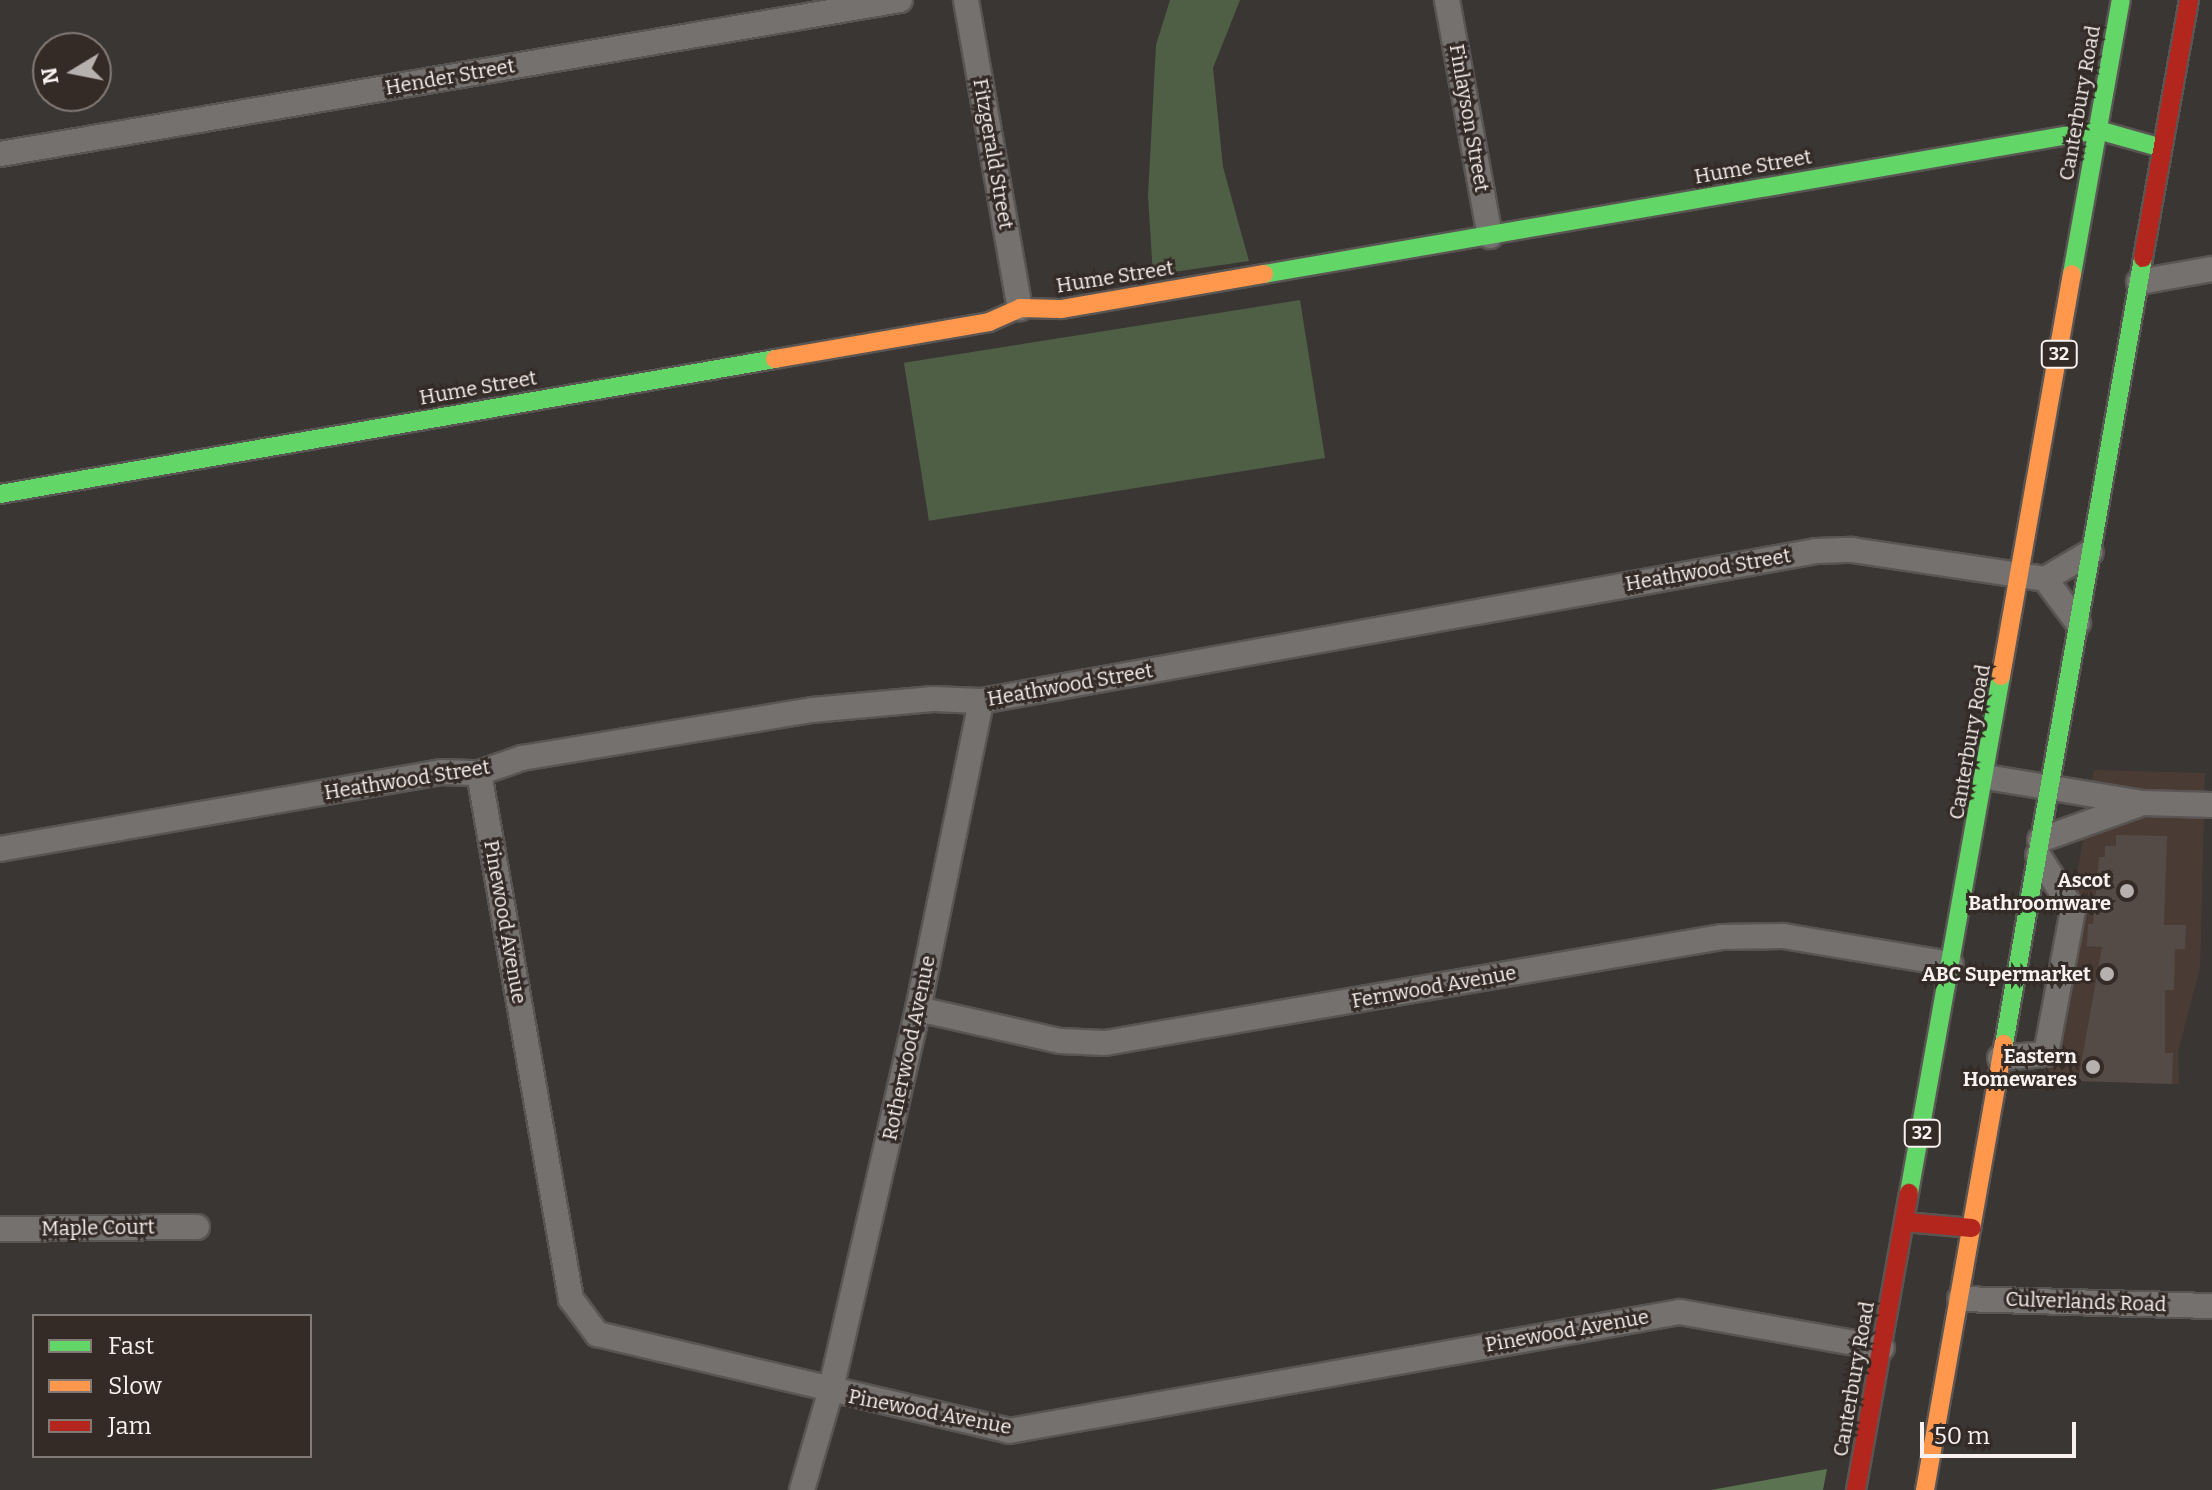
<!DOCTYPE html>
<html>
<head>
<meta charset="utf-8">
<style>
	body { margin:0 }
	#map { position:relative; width:2212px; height:1490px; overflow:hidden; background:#3a3634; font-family:Bitter,serif }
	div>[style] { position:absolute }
	.built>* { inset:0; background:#4a3c35 }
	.green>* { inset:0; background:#4f5f46; transform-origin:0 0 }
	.forest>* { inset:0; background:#5c7351 }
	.building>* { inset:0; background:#554b46 }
	.roads { filter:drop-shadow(2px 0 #595553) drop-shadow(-2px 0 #595553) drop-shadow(0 2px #595553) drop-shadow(0 -2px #595553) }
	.street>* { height:24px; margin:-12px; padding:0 12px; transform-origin:12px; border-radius:12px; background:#74716f }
	.fast>* { height:18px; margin:-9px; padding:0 9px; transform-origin:9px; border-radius:9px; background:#63d668 }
	.slow>* { height:18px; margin:-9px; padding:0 9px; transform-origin:9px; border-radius:9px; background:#ff974d }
	.jam>* { height:18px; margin:-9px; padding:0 9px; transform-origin:9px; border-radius:9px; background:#b3261e }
	.dots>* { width:22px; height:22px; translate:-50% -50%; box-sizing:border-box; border:4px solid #342b26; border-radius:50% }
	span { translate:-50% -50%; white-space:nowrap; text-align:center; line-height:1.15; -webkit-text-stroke:6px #342b26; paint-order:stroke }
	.shield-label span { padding:2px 6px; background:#342b26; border:2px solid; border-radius:6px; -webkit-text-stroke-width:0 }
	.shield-label { font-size:18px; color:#f8f1ef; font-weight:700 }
	.street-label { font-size:20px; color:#f8f1ef }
	.poi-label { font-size:20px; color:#f8f1ef; font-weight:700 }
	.right { translate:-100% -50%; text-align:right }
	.legend { position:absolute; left:32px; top:1314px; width:280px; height:144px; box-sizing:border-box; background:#342b26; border:2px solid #827a76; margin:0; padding:10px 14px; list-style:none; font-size:24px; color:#f8f1ef }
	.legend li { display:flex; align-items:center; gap:16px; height:40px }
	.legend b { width:40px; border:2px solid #827a76 }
	.north { position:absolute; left:32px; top:32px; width:80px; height:80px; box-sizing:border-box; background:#342b26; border:2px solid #827a76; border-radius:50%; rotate:260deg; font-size:22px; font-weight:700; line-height:32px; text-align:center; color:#f8f1ef }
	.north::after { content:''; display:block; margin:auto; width:28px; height:36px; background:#b6b0ae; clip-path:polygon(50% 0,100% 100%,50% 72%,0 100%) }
	.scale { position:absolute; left:1920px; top:1422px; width:156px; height:36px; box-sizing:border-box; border:4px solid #f8f1ef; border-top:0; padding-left:10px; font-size:24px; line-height:28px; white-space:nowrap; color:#f8f1ef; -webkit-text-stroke:6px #342b26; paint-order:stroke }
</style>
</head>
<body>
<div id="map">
	<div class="built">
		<i style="clip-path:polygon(2094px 770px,2205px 773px,2200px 968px,2178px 1052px,2179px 1084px,2044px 1080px)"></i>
	</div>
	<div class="green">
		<i style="clip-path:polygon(1170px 0,1240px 0,1213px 68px,1223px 167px,1249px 261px,1153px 275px,1148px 196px,1156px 45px)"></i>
		<i style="left:1300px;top:300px;width:160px;height:401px;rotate:81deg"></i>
	</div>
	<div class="forest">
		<i style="clip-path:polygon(1827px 1469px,1823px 1490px,1711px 1490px)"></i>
	</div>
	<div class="building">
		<i style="clip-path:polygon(2116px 835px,2167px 836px,2164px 925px,2186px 925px,2185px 949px,2175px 949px,2174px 990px,2165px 990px,2165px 1053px,2173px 1053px,2172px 1084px,2078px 1081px,2102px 947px,2087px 946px,2088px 924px,2093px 924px,2099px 857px,2105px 857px,2105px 846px,2116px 846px)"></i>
	</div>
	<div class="roads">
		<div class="street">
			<i style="left:966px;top:0;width:313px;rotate:80.1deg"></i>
			<i style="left:1447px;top:0;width:240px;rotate:79.7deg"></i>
			<i style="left:0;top:154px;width:913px;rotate:-9.71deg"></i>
			<i style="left:2139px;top:282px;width:74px;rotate:-10.1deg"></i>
			<i style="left:2045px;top:579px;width:55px;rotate:53.1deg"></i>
			<i style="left:479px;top:773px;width:534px;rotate:80.08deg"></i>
			<i style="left:571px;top:1299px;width:44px;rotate:53.4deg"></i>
			<i style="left:597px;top:1334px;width:423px;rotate:13.2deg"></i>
			<i style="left:1009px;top:1431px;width:681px;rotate:-10.06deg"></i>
			<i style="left:1680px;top:1312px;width:205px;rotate:10.1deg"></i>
			<i style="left:1986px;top:777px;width:159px;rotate:9.4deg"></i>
			<i style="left:2143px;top:803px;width:69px;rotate:1.7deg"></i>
			<i style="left:2040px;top:840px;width:103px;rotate:-19.8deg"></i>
			<i style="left:0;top:849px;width:448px;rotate:-9.9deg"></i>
			<i style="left:441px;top:772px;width:38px;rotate:2deg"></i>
			<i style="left:479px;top:773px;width:46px;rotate:-19.2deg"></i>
			<i style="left:522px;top:758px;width:294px;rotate:-9.4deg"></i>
			<i style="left:812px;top:710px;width:121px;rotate:-5.2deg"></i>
			<i style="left:933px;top:699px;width:48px;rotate:2.4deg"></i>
			<i style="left:981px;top:701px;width:848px;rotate:-10.18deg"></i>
			<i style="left:1816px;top:551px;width:36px;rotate:-2deg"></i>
			<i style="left:1852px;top:550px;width:195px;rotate:8.5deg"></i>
			<i style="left:2045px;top:579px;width:53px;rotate:-30.4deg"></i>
			<i style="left:918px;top:1009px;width:146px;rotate:12.7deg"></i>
			<i style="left:1060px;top:1041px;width:45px;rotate:2.5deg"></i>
			<i style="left:1105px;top:1043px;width:625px;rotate:-9.76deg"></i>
			<i style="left:1721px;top:937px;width:62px;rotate:-0.9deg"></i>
			<i style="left:1783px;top:936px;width:170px;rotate:9.5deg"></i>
			<i style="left:2000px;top:1058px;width:46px;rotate:-5deg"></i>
			<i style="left:2046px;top:1054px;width:147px;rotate:-79.4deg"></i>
			<i style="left:2073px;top:910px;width:65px;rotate:-122.5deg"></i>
			<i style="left:0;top:1229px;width:197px;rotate:-0.6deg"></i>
			<i style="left:1960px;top:1299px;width:252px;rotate:1.6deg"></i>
			<i style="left:802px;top:1490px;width:101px;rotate:-73.9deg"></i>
			<i style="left:830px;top:1393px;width:394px;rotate:-77.1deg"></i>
			<i style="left:918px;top:1009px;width:314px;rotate:-78.4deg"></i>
		</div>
		<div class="fast">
			<i style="left:2098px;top:130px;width:66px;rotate:15.7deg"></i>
			<i style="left:1264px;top:274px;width:846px;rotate:-9.8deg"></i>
			<i style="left:2072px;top:274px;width:278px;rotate:-79.9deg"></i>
			<i style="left:0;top:494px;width:787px;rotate:-9.88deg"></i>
			<i style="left:2004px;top:1044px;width:798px;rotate:-79.97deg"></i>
			<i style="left:1909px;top:1193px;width:525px;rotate:-79.91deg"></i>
		</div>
		<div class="slow">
			<i style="left:775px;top:359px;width:217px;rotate:-9.8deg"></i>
			<i style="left:989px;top:322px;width:34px;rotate:-24deg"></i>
			<i style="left:1020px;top:308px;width:41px;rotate:1.4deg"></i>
			<i style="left:1061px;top:309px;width:206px;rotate:-9.8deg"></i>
			<i style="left:2001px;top:676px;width:408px;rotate:-80deg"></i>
			<i style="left:1925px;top:1490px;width:453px;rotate:-80deg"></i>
		</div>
		<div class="jam">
			<i style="left:2143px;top:258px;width:262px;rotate:-79.9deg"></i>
			<i style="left:1905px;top:1222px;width:67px;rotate:5.1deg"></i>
			<i style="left:1856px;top:1490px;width:302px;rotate:-79.9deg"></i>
		</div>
	</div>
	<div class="dots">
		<i style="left:2127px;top:891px;background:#b6b0ae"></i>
		<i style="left:2107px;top:974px;background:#b6b0ae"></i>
		<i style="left:2093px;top:1067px;background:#b6b0ae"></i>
	</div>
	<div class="shield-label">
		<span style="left:2059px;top:354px">32</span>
		<span style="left:1922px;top:1133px">32</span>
	</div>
	<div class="street-label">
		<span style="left:450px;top:77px;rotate:-10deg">Hender Street</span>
		<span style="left:2080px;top:103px;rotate:-80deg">Canterbury Road</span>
		<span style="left:1469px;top:118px;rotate:80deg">Finlayson Street</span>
		<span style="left:993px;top:154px;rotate:80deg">Fitzgerald Street</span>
		<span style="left:1753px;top:167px;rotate:-10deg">Hume Street</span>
		<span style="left:1115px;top:277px;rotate:-9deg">Hume Street</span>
		<span style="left:478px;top:388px;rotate:-10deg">Hume Street</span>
		<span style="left:1708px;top:570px;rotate:-10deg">Heathwood Street</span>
		<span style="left:1070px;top:685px;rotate:-10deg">Heathwood Street</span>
		<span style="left:1970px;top:742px;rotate:-80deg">Canterbury Road</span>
		<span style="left:407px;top:780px;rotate:-9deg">Heathwood Street</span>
		<span style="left:505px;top:922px;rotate:80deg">Pinewood Avenue</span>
		<span style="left:1434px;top:987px;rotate:-10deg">Fernwood Avenue</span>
		<span style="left:909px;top:1048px;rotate:-78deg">Rotherwood Avenue</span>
		<span style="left:98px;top:1228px;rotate:-1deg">Maple Court</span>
		<span style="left:2086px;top:1302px;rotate:2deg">Culverlands Road</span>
		<span style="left:1567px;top:1331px;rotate:-10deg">Pinewood Avenue</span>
		<span style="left:1854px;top:1379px;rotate:-80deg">Canterbury Road</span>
		<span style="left:930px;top:1412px;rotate:11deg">Pinewood Avenue</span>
	</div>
	<div class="poi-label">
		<span class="right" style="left:2111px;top:892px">Ascot<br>Bathroomware</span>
		<span class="right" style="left:2091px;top:974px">ABC Supermarket</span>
		<span class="right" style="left:2077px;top:1068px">Eastern<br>Homewares</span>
	</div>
	<ul class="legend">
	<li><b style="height:10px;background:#63d668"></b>Fast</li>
	<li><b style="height:10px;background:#ff974d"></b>Slow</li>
	<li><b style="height:10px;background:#b3261e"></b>Jam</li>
	</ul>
	<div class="north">N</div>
	<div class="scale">50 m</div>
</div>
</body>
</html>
